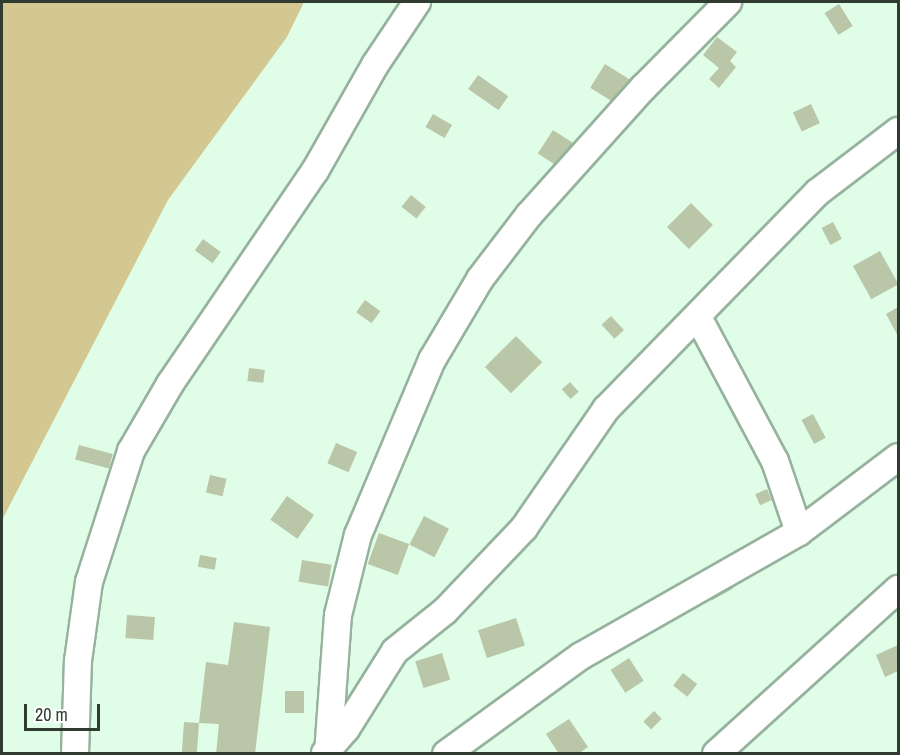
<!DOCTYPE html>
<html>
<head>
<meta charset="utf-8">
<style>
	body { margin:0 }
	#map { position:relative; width:900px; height:755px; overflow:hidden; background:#e0fee7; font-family:"Archivo Narrow",sans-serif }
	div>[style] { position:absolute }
	.green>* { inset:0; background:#d3c891 }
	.building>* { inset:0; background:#b9c6a7; transform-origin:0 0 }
	.roads { filter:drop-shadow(2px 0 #96b29d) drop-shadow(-2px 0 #96b29d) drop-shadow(0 2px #96b29d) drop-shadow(0 -2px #96b29d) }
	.street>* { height:26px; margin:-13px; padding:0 13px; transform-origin:13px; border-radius:13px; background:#fff }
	span { translate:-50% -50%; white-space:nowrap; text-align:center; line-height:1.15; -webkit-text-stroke:4.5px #fff; paint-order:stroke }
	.frame { position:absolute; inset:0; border:3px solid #303b32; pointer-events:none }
	.scale { position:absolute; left:24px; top:704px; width:76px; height:27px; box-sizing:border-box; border:3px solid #303b32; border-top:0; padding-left:8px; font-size:18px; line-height:21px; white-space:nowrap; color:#303b32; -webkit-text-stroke:4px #fff; paint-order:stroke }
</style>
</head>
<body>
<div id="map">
	<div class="green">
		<i style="clip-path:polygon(2px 2px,304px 2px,287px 37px,168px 200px,2px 520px)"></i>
	</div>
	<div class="building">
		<i style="left:839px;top:4px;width:26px;height:17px;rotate:58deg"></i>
		<i style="clip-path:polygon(717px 37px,737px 52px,730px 61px,736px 67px,719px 88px,709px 79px,719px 68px,703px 55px)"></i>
		<i style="left:605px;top:64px;width:32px;height:28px;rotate:32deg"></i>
		<i style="left:478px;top:75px;width:37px;height:17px;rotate:35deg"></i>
		<i style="left:811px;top:104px;width:21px;height:20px;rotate:65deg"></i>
		<i style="left:433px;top:114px;width:22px;height:15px;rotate:30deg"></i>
		<i style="left:553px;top:130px;width:30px;height:28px;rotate:33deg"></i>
		<i style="left:411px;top:195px;width:19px;height:15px;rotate:39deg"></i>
		<i style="left:691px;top:203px;width:31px;height:34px;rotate:45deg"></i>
		<i style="left:833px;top:222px;width:19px;height:13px;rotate:62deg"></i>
		<i style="left:203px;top:239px;width:22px;height:14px;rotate:36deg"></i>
		<i style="left:880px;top:251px;width:38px;height:31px;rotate:61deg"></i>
		<i style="left:365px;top:300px;width:19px;height:15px;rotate:36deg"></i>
		<i style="clip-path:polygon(898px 307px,898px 336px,886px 314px)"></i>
		<i style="left:611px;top:316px;width:19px;height:13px;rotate:47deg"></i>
		<i style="left:516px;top:336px;width:37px;height:44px;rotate:45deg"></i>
		<i style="left:249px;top:368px;width:16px;height:13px;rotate:7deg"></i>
		<i style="left:570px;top:382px;width:13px;height:11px;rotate:48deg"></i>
		<i style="left:813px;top:414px;width:27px;height:13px;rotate:62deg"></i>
		<i style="left:336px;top:443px;width:23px;height:22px;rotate:23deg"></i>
		<i style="left:79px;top:445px;width:35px;height:15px;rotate:15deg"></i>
		<i style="left:210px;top:475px;width:17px;height:18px;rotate:13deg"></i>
		<i style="left:767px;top:489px;width:12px;height:13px;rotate:66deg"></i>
		<i style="left:287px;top:496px;width:33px;height:29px;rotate:35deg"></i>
		<i style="left:424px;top:516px;width:28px;height:32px;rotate:27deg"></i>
		<i style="left:379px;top:533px;width:32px;height:33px;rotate:20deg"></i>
		<i style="left:200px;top:555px;width:17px;height:12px;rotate:10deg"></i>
		<i style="left:302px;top:560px;width:30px;height:22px;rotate:9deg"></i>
		<i style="left:720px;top:566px;width:26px;height:24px;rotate:61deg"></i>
		<i style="left:127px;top:615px;width:28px;height:23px;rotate:4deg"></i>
		<i style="left:516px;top:618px;width:29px;height:40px;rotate:72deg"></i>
		<i style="clip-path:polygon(234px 622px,270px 627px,255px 754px,216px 754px,219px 724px,199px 723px,206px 662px,228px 665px)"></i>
		<i style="clip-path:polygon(898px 645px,898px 671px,885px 677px,876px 655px)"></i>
		<i style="left:442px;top:653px;width:28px;height:28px;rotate:73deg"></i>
		<i style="left:629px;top:658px;width:27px;height:22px;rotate:57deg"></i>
		<i style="left:683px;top:673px;width:18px;height:16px;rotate:38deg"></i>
		<i style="left:285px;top:691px;width:19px;height:22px"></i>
		<i style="left:654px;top:711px;width:11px;height:15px;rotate:45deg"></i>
		<i style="clip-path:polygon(569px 719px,588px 747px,578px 754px,559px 754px,546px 734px)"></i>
		<i style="left:184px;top:722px;width:15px;height:32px;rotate:4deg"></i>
	</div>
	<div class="roads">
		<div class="street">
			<i style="left:698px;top:317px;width:163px;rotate:61.9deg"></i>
			<i style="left:775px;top:461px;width:75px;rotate:71.3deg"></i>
			<i style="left:325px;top:753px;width:32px;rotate:-49deg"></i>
			<i style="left:346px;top:729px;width:92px;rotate:-57.9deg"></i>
			<i style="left:395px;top:651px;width:64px;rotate:-38.7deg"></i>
			<i style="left:445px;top:611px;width:115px;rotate:-46.4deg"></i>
			<i style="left:524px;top:528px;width:145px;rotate:-55.4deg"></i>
			<i style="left:606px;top:409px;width:303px;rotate:-45.7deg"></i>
			<i style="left:818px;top:192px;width:101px;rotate:-37.3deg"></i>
			<i style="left:75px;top:754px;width:93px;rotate:-88.2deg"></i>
			<i style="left:78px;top:661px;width:80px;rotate:-82.1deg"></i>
			<i style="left:89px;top:582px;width:138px;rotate:-72.2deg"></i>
			<i style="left:131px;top:451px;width:78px;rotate:-59.8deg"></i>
			<i style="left:170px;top:384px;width:258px;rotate:-55.8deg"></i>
			<i style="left:315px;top:171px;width:122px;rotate:-60.5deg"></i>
			<i style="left:375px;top:65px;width:76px;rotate:-56.3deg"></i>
			<i style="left:328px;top:754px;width:139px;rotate:-85.9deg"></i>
			<i style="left:338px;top:615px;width:82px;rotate:-76deg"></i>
			<i style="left:358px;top:535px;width:190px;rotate:-67.1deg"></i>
			<i style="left:432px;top:360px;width:94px;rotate:-59.3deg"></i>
			<i style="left:480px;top:279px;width:81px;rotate:-52.6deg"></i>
			<i style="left:529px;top:215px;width:171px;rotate:-48.1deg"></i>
			<i style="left:643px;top:88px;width:121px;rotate:-45.3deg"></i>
			<i style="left:446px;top:754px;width:167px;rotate:-36deg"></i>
			<i style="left:581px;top:656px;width:251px;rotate:-29.6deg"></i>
			<i style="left:799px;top:532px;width:124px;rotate:-37.1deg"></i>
			<i style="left:716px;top:754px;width:246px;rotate:-42.2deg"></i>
		</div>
	</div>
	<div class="frame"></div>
	<div class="scale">20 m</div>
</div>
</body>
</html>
